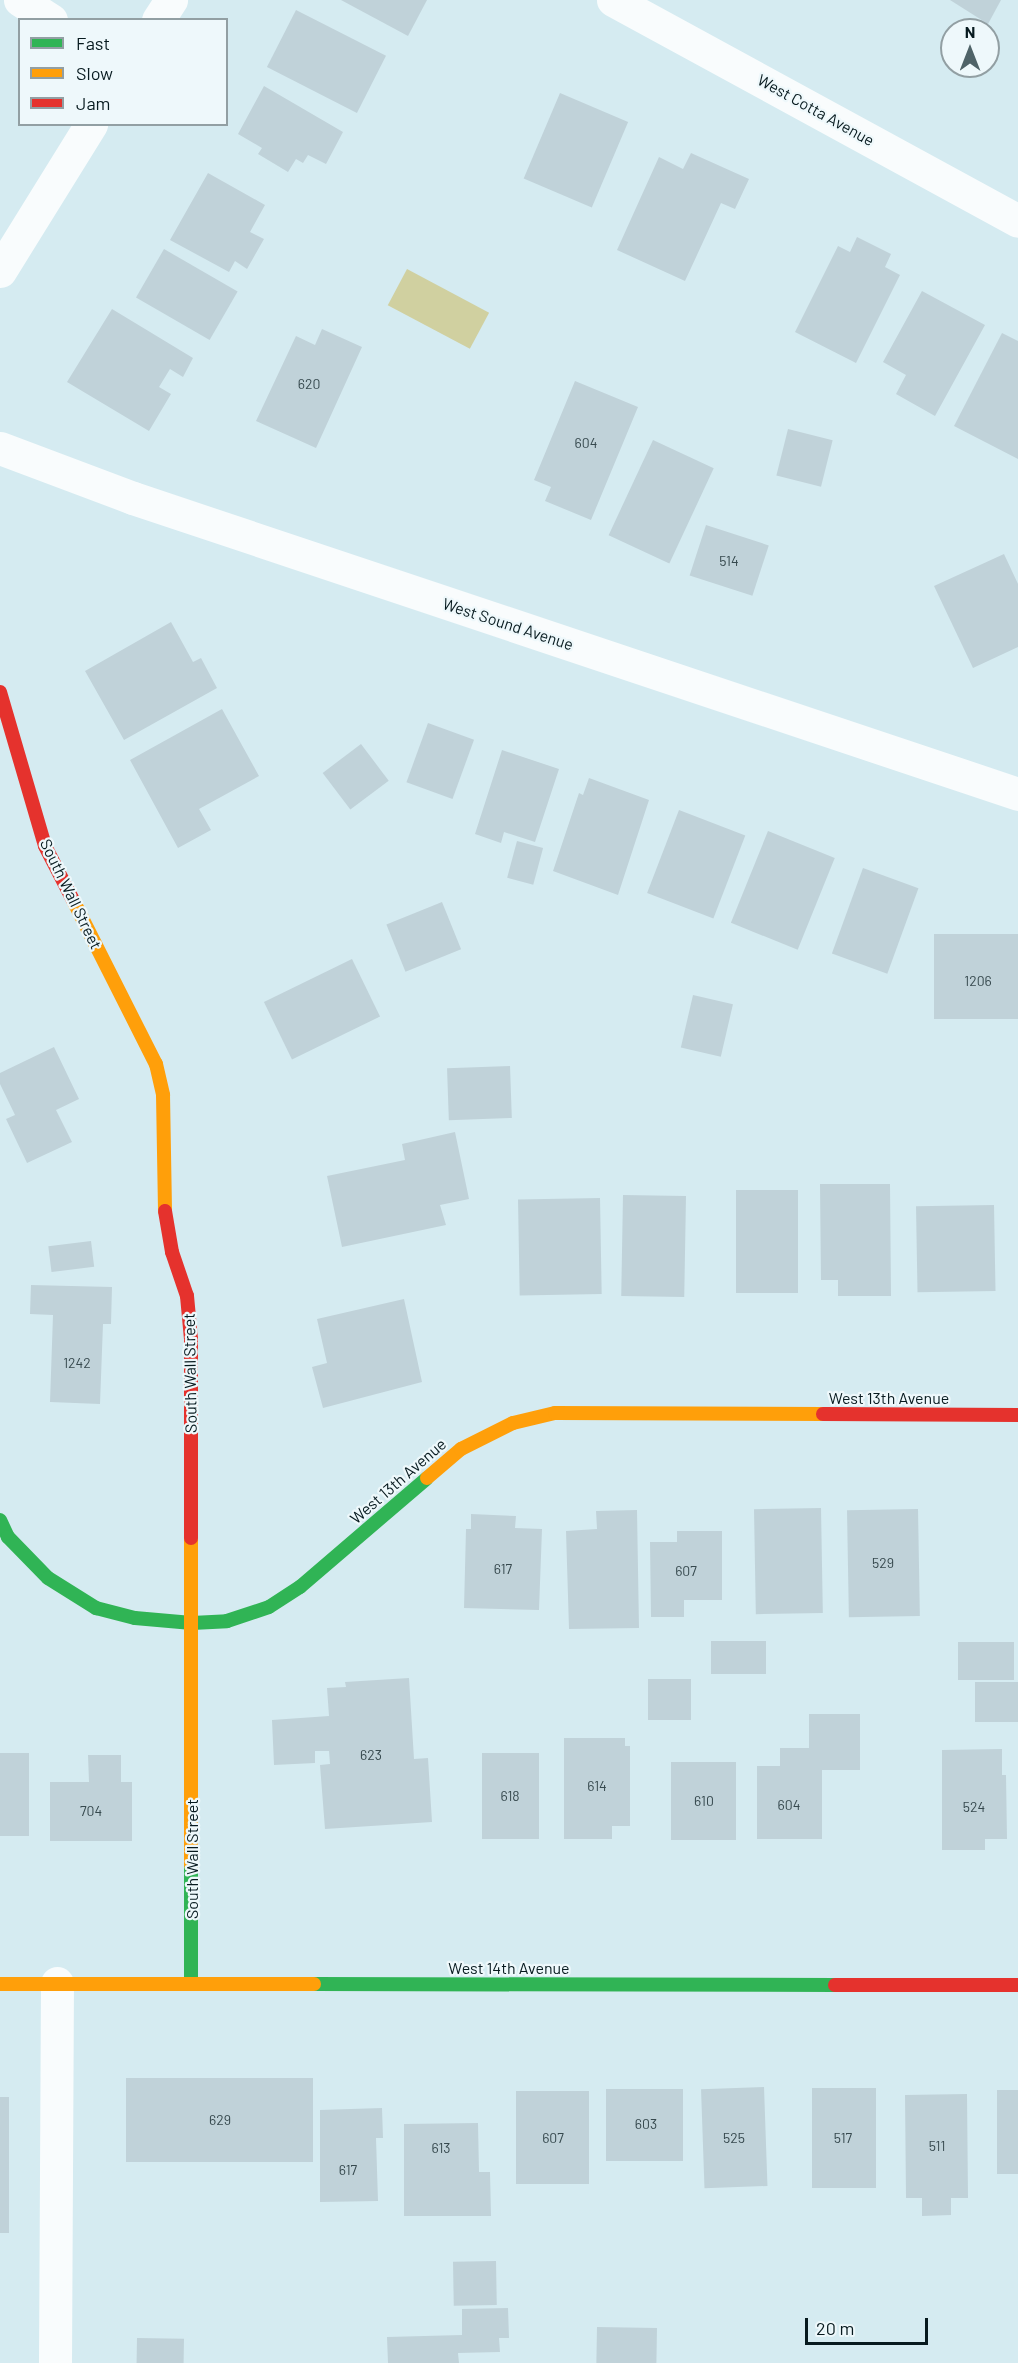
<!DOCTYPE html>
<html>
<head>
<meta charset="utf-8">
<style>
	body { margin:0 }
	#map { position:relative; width:1018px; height:2363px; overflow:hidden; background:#d5ebf1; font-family:Barlow,sans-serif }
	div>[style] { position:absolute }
	.green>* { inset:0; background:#d0d0a0; transform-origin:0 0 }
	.building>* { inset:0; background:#c0d2d9; transform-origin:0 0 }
	.street>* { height:33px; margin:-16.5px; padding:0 16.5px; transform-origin:16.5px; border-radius:16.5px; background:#f9fcfd }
	.fast>* { height:14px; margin:-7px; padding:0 7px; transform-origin:7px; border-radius:7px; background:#30b455 }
	.slow>* { height:14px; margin:-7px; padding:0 7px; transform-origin:7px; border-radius:7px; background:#ff9f0a }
	.jam>* { height:14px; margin:-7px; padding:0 7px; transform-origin:7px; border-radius:7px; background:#e5322d }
	span { translate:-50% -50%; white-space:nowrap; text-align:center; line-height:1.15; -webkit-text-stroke:4.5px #eef8fb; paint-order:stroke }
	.number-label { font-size:14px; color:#36494e }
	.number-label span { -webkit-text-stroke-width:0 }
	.street-label { font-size:16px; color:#071a1f }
	.legend { position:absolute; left:18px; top:18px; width:210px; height:108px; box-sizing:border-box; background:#eef8fb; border:2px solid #929fa3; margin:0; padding:8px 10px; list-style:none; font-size:18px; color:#071a1f }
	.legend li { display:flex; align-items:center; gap:12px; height:30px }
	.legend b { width:30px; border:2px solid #929fa3 }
	.north { position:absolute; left:940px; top:18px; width:60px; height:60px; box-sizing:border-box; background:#eef8fb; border:2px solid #929fa3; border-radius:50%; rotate:0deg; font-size:16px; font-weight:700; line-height:24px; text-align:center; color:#071a1f }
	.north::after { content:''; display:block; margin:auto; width:21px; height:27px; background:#4f6368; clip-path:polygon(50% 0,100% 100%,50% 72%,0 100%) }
	.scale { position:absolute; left:805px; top:2318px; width:123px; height:27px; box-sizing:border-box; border:3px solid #071a1f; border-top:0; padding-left:8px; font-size:18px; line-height:21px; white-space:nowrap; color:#071a1f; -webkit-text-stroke:4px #eef8fb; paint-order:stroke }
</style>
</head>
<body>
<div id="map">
	<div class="green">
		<i style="left:407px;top:269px;width:93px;height:41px;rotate:28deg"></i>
	</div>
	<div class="building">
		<i style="clip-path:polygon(341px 0,427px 0,408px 36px)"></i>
		<i style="clip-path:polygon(950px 0,1001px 0,988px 24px)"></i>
		<i style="left:296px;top:10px;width:101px;height:64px;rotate:27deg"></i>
		<i style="clip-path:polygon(264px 86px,343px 132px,326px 164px,308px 155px,303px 163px,296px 159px,288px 172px,258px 154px,262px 148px,238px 134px)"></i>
		<i style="left:560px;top:93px;width:74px;height:93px;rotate:23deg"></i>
		<i style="clip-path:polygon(691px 153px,749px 179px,735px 209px,721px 203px,685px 281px,617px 250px,659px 157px,683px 169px)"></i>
		<i style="clip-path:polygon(208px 173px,265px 205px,250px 232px,264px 239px,247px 269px,235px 261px,229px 272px,170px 240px)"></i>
		<i style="clip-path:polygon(857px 237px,891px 254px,885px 267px,900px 275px,856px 363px,795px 332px,838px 246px,850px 252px)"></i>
		<i style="left:164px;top:249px;width:85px;height:56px;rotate:30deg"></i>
		<i style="clip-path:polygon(922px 291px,985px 325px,935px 416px,896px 394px,906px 375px,883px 362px)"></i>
		<i style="clip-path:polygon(112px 309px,193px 358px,183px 377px,170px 369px,159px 387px,171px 394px,149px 431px,67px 382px)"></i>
		<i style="clip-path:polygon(322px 329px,362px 347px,316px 448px,256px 421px,296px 336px,315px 345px)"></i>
		<i style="clip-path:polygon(1002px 333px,1018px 341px,1018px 459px,954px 426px)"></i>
		<i style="clip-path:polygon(575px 381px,638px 407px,591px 520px,545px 501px,551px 487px,534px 480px)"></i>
		<i style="left:788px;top:429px;width:46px;height:48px;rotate:14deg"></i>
		<i style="left:653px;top:440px;width:67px;height:105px;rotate:25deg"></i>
		<i style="left:706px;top:525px;width:66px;height:53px;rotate:18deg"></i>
		<i style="clip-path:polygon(1004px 554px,1018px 584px,1018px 647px,973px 668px,934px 586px)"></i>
		<i style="clip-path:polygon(171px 622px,193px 662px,201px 658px,217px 688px,124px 740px,85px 671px)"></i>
		<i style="clip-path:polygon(222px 709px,259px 776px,199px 809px,211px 830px,178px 848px,130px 760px)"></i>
		<i style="left:428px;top:723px;width:49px;height:63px;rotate:20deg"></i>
		<i style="left:361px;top:744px;width:46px;height:48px;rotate:53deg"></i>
		<i style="clip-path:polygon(502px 750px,559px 769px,535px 842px,504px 832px,501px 843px,475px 834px)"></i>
		<i style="clip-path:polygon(589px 778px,649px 800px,618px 895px,553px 871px,579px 793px,583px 795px)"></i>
		<i style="left:679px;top:810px;width:71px;height:89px;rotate:21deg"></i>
		<i style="left:768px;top:831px;width:72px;height:99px;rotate:22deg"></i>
		<i style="left:517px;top:841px;width:27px;height:38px;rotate:15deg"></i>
		<i style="left:863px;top:868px;width:59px;height:91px;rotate:20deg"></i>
		<i style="left:442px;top:902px;width:51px;height:60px;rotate:68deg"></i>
		<i style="left:1018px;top:934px;width:85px;height:84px;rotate:90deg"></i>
		<i style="left:352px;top:959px;width:64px;height:98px;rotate:64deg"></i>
		<i style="left:693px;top:995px;width:41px;height:54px;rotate:13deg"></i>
		<i style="clip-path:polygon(54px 1047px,79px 1099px,56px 1110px,72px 1142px,27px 1163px,6px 1119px,15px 1115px,0 1084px,0 1073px)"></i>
		<i style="left:510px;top:1066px;width:52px;height:63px;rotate:88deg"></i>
		<i style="clip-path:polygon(455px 1132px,469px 1199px,440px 1205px,446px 1225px,342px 1247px,327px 1176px,405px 1160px,402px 1144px)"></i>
		<i style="clip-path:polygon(820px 1184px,890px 1184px,891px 1296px,838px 1296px,838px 1280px,821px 1280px)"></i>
		<i style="left:736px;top:1190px;width:62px;height:103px"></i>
		<i style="left:623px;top:1195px;width:63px;height:101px;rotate:1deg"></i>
		<i style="left:600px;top:1198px;width:96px;height:82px;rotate:89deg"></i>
		<i style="left:994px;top:1205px;width:86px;height:78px;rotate:89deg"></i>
		<i style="left:91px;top:1241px;width:26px;height:43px;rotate:83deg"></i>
		<i style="clip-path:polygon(31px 1285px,112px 1287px,111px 1324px,103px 1324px,100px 1404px,50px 1402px,53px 1315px,30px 1314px)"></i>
		<i style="clip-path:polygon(404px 1299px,422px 1382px,323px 1408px,312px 1367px,327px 1363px,317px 1319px)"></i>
		<i style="left:821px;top:1508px;width:105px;height:67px;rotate:89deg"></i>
		<i style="left:918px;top:1509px;width:107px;height:71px;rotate:89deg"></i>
		<i style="clip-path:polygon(637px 1510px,639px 1628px,569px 1629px,566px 1531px,597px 1529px,596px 1511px)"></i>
		<i style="clip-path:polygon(471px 1514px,516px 1516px,515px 1528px,542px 1529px,539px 1610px,464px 1608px,466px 1529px,471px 1529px)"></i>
		<i style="clip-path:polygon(677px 1531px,722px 1531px,722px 1600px,684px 1600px,684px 1617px,651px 1617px,650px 1542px,677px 1542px)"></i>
		<i style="left:766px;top:1641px;width:33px;height:55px;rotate:90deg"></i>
		<i style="left:958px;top:1642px;width:56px;height:38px"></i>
		<i style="clip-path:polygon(409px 1678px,414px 1759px,428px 1758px,432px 1822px,325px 1829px,320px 1765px,330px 1764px,329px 1751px,315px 1751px,315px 1763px,274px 1765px,272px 1720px,329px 1716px,327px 1688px,346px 1687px,345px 1682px)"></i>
		<i style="left:691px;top:1679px;width:41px;height:43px;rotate:90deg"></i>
		<i style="left:1018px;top:1682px;width:40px;height:43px;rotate:90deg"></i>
		<i style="clip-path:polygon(809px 1714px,860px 1714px,860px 1770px,822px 1770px,822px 1839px,757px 1839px,757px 1766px,780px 1766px,780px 1748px,809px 1748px)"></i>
		<i style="clip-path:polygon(564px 1738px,625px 1738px,625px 1746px,630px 1746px,630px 1826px,612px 1826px,612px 1839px,564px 1839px)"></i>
		<i style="clip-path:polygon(1002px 1749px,1002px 1775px,1006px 1775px,1007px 1839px,985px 1839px,985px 1850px,942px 1850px,942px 1750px)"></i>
		<i style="left:0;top:1753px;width:29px;height:83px"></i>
		<i style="left:482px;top:1753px;width:57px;height:86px"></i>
		<i style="clip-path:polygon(88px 1755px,121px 1755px,121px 1782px,132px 1782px,132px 1841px,50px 1841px,50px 1782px,89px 1782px)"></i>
		<i style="left:671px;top:1762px;width:65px;height:78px"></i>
		<i style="left:126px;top:2078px;width:187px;height:84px"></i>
		<i style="left:764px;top:2087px;width:99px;height:63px;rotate:88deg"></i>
		<i style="left:812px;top:2088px;width:64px;height:100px"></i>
		<i style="left:606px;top:2089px;width:77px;height:72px"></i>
		<i style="left:997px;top:2090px;width:21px;height:84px"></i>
		<i style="left:516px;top:2091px;width:73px;height:93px"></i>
		<i style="clip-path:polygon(967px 2094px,968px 2198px,951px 2198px,951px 2215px,922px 2216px,922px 2198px,906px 2198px,905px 2095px)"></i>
		<i style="left:0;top:2097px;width:9px;height:136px"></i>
		<i style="clip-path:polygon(382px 2108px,383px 2138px,376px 2138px,378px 2201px,320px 2202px,320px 2110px)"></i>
		<i style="clip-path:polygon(478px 2123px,479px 2172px,490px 2172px,491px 2216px,404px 2216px,404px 2124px)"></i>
		<i style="left:496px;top:2261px;width:44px;height:43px;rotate:89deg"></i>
		<i style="clip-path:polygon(508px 2308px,509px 2338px,499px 2338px,500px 2352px,458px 2353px,459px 2363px,388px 2363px,387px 2337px,462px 2335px,462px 2309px)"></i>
		<i style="left:597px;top:2327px;width:60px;height:36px;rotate:1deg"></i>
		<i style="left:137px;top:2338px;width:47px;height:25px;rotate:1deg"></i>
	</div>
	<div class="street">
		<i style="left:20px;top:0;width:37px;rotate:33deg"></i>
		<i style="left:613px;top:0;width:461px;rotate:28.6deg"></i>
		<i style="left:158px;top:20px;width:24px;rotate:-57deg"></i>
		<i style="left:0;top:271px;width:173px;rotate:-58.2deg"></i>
		<i style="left:0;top:448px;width:142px;rotate:20.6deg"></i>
		<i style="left:133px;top:498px;width:933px;rotate:18.49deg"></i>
		<i style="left:55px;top:2363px;width:380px;rotate:-89.7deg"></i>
	</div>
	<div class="fast">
		<i style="left:0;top:1520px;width:19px;rotate:65deg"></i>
		<i style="left:8px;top:1537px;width:57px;rotate:45.7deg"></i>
		<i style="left:48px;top:1578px;width:57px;rotate:32deg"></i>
		<i style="left:96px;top:1608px;width:40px;rotate:14.4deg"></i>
		<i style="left:135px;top:1618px;width:57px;rotate:5deg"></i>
		<i style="left:192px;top:1623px;width:35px;rotate:-3deg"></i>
		<i style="left:227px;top:1621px;width:44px;rotate:-18.4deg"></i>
		<i style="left:269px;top:1607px;width:37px;rotate:-33deg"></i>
		<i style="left:300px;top:1587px;width:167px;rotate:-40.6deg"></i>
		<i style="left:191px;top:1865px;width:118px;rotate:90deg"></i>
		<i style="left:314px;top:1984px;width:521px;rotate:0.11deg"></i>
	</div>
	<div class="slow">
		<i style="left:73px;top:900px;width:184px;rotate:63.2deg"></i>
		<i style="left:156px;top:1064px;width:32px;rotate:77deg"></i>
		<i style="left:163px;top:1095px;width:116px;rotate:89deg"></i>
		<i style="left:427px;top:1478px;width:45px;rotate:-40.5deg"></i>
		<i style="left:461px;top:1449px;width:58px;rotate:-26.6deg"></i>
		<i style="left:513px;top:1423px;width:43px;rotate:-13.4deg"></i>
		<i style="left:555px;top:1413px;width:268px;rotate:0.2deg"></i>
		<i style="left:191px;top:1538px;width:327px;rotate:90deg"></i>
		<i style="left:0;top:1984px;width:314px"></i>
	</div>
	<div class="jam">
		<i style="left:0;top:692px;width:160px;rotate:73.7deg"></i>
		<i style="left:45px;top:846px;width:61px;rotate:62.6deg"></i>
		<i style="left:165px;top:1211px;width:42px;rotate:80.3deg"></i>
		<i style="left:172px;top:1252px;width:46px;rotate:71.2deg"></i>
		<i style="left:187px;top:1296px;width:43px;rotate:84.7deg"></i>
		<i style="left:191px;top:1339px;width:199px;rotate:90deg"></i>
		<i style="left:823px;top:1414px;width:195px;rotate:0.3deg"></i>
		<i style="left:835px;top:1985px;width:183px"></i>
	</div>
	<div class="number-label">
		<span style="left:309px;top:384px">620</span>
		<span style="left:586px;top:443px">604</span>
		<span style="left:729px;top:561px">514</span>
		<span style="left:978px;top:981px">1206</span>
		<span style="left:77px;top:1363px">1242</span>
		<span style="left:883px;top:1563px">529</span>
		<span style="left:503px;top:1569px">617</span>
		<span style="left:686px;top:1571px">607</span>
		<span style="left:371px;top:1755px">623</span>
		<span style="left:597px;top:1786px">614</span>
		<span style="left:510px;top:1796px">618</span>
		<span style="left:704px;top:1801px">610</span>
		<span style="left:789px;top:1805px">604</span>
		<span style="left:974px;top:1807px">524</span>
		<span style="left:91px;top:1811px">704</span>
		<span style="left:220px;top:2120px">629</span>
		<span style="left:646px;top:2124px">603</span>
		<span style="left:553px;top:2138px">607</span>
		<span style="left:734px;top:2138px">525</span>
		<span style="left:843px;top:2138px">517</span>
		<span style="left:937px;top:2146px">511</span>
		<span style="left:441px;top:2148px">613</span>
		<span style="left:348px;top:2170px">617</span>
	</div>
	<div class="street-label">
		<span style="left:816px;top:110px;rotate:29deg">West Cotta Avenue</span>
		<span style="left:508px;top:624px;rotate:18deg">West Sound Avenue</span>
		<span style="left:71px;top:894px;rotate:64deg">South Wall Street</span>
		<span style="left:190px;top:1373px;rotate:-91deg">South Wall Street</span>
		<span style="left:889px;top:1398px">West 13th Avenue</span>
		<span style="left:398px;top:1481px;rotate:-41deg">West 13th Avenue</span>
		<span style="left:192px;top:1859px;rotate:-90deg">South Wall Street</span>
		<span style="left:509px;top:1968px">West 14th Avenue</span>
	</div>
	<ul class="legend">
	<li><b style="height:8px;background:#30b455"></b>Fast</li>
	<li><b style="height:8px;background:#ff9f0a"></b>Slow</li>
	<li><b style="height:8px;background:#e5322d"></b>Jam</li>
	</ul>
	<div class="north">N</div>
	<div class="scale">20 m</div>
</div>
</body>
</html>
